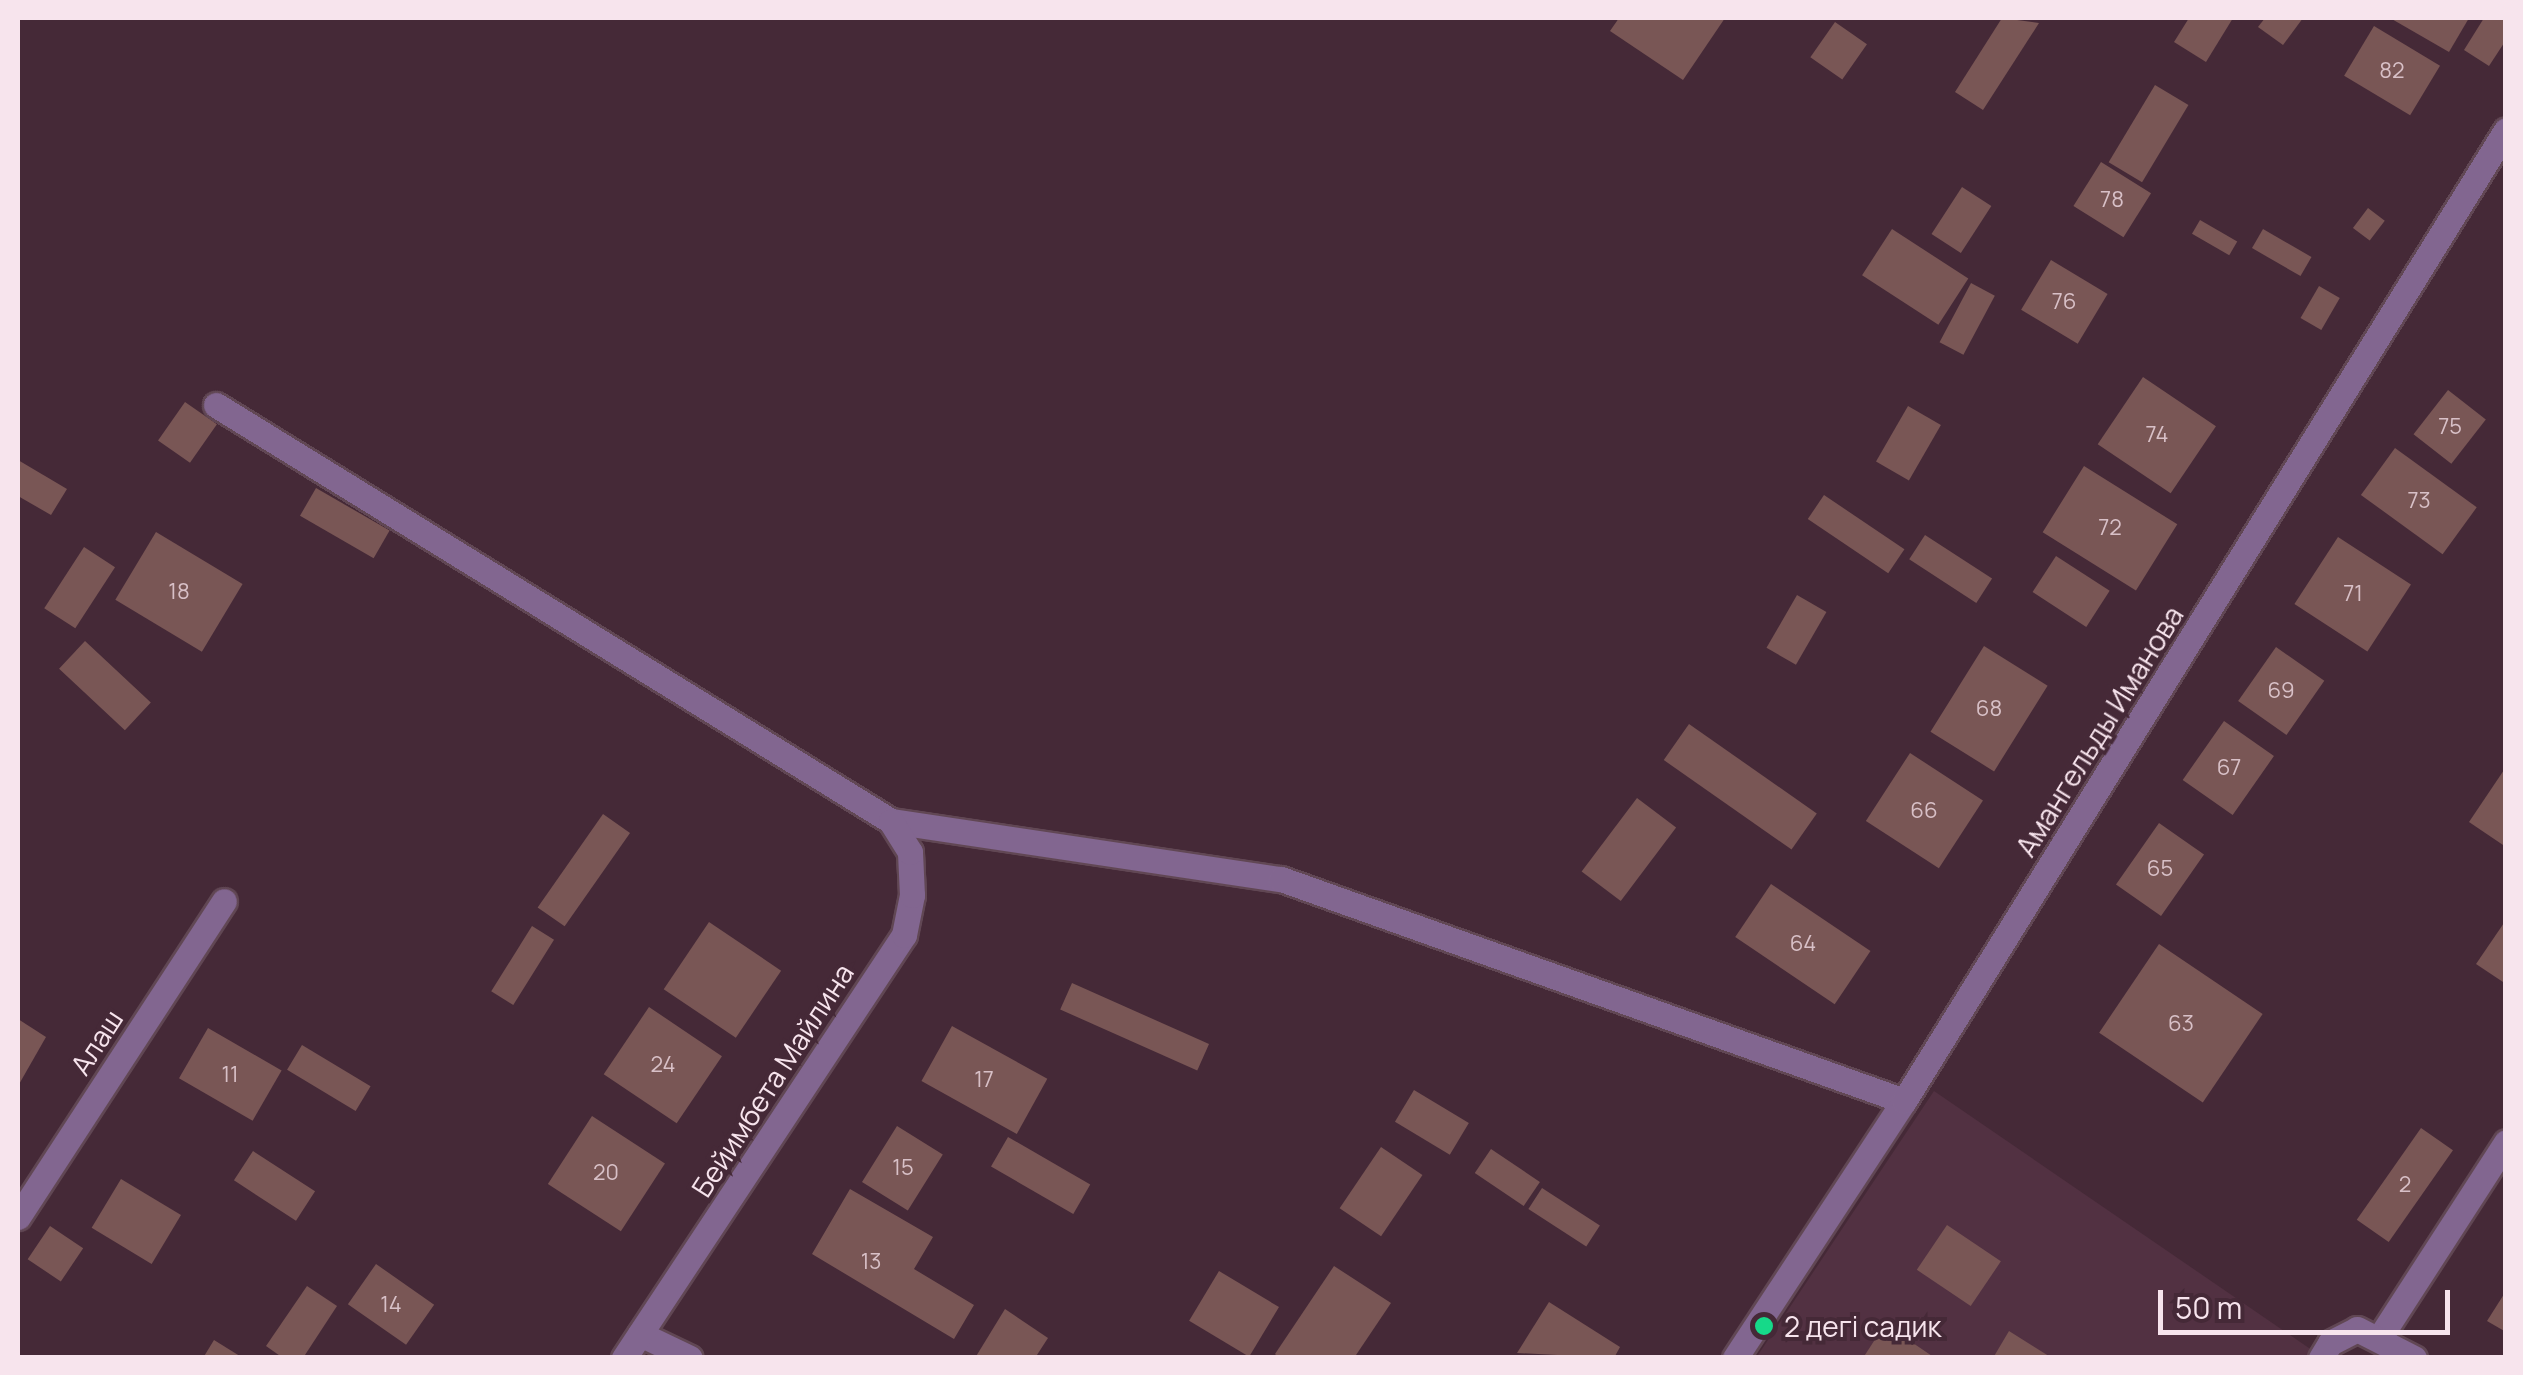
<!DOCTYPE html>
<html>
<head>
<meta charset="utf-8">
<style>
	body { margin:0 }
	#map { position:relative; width:2523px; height:1375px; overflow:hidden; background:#452937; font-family:Manrope,sans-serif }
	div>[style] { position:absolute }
	.built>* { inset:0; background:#523142 }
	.building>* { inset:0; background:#795655; transform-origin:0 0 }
	.roads { filter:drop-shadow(2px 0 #614754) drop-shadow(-2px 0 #614754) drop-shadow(0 2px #614754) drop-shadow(0 -2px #614754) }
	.minor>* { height:25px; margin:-12.5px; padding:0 12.5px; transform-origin:12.5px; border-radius:12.5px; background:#826690 }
	.dots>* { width:28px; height:28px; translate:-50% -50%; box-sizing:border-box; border:5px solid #452937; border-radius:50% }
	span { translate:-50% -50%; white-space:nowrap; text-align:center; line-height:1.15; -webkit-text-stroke:8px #452937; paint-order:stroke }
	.number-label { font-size:22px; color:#d8c0c7 }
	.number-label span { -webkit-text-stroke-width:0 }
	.street-label { font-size:28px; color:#f7e4ed }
	.poi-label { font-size:28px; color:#f7e4ed }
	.left { translate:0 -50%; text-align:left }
	.frame { position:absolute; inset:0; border:20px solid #f7e4ed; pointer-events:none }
	.scale { position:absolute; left:2158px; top:1290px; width:292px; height:45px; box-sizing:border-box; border:5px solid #f7e4ed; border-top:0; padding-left:12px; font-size:30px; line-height:35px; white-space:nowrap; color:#f7e4ed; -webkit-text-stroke:8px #452937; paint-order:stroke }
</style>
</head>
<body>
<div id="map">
	<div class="built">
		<i style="clip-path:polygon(1934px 1091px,2322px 1357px,1756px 1358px)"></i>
	</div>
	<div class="building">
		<i style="clip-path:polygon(1619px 18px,1725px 18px,1683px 80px,1610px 31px)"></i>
		<i style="clip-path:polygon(2002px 18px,2039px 23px,1983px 110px,1955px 92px)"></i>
		<i style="clip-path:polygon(2189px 18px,2233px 18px,2206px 62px,2174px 42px)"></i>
		<i style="clip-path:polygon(2265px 18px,2303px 18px,2283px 45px,2258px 27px)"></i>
		<i style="clip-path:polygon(2390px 18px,2469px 18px,2449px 52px)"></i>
		<i style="clip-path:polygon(2484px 18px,2506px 19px,2506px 40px,2489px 66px,2464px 50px)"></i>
		<i style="left:1835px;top:22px;width:39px;height:43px;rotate:35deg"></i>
		<i style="left:2374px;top:26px;width:77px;height:58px;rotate:31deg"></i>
		<i style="left:2155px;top:85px;width:39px;height:90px;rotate:31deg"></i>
		<i style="left:2101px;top:162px;width:59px;height:52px;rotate:32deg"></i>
		<i style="left:1962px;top:187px;width:35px;height:56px;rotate:33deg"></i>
		<i style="left:2368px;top:208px;width:21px;height:25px;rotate:37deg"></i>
		<i style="left:2200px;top:220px;width:43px;height:16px;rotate:30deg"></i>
		<i style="left:1892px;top:229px;width:91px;height:55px;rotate:33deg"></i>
		<i style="left:2263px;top:229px;width:56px;height:22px;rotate:30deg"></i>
		<i style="left:2051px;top:260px;width:66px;height:58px;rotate:31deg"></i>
		<i style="left:1971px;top:283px;width:27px;height:67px;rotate:28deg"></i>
		<i style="left:2319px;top:286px;width:24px;height:37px;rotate:30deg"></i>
		<i style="left:2143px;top:377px;width:88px;height:81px;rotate:34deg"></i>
		<i style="left:2448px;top:390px;width:48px;height:56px;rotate:38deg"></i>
		<i style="left:185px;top:402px;width:39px;height:47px;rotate:35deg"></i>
		<i style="left:1908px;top:406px;width:38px;height:64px;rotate:30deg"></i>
		<i style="left:2395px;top:448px;width:101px;height:58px;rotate:36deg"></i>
		<i style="clip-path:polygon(18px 460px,67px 489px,51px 515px,18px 496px)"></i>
		<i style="left:2084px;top:466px;width:110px;height:78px;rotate:32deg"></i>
		<i style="left:316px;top:488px;width:85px;height:32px;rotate:30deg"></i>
		<i style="left:1824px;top:495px;width:97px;height:29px;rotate:34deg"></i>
		<i style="left:156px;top:532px;width:101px;height:79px;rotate:31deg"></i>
		<i style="left:1925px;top:535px;width:80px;height:29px;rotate:33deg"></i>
		<i style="left:2338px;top:537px;width:87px;height:80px;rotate:33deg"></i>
		<i style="left:84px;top:547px;width:37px;height:73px;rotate:33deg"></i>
		<i style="left:2056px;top:556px;width:64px;height:43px;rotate:33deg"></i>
		<i style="left:1797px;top:595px;width:34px;height:61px;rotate:30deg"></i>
		<i style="left:85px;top:641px;width:90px;height:38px;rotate:43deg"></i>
		<i style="left:1984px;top:646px;width:75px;height:101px;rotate:32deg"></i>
		<i style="left:2276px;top:647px;width:59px;height:66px;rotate:35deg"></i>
		<i style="left:2224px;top:721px;width:61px;height:72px;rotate:35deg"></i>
		<i style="left:1689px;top:724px;width:156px;height:44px;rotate:35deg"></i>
		<i style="left:1910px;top:753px;width:87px;height:81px;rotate:33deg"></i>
		<i style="clip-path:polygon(2506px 767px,2506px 847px,2469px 822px)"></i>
		<i style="left:1637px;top:798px;width:49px;height:92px;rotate:37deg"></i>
		<i style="left:603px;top:814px;width:33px;height:114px;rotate:35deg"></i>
		<i style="left:2159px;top:823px;width:55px;height:75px;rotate:35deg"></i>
		<i style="left:1771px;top:884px;width:120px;height:64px;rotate:34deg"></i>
		<i style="clip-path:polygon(2506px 920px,2506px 984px,2476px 964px)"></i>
		<i style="left:709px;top:922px;width:87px;height:81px;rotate:34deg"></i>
		<i style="left:532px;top:926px;width:26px;height:77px;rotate:32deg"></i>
		<i style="left:2159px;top:944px;width:125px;height:107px;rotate:34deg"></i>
		<i style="left:1072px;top:983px;width:150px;height:29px;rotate:24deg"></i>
		<i style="left:649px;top:1007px;width:88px;height:81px;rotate:34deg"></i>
		<i style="clip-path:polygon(18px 1019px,46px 1037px,18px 1086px)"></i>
		<i style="left:952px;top:1026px;width:109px;height:63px;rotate:29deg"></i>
		<i style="left:208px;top:1028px;width:85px;height:58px;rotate:30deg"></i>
		<i style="left:302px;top:1045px;width:80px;height:29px;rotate:31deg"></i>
		<i style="left:1414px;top:1090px;width:64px;height:37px;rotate:31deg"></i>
		<i style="left:592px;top:1116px;width:87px;height:81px;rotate:33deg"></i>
		<i style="left:897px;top:1126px;width:54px;height:66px;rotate:32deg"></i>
		<i style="left:2421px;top:1128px;width:39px;height:112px;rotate:35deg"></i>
		<i style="left:1008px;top:1137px;width:95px;height:34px;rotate:30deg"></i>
		<i style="left:1381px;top:1147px;width:50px;height:74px;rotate:34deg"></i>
		<i style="left:1491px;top:1149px;width:59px;height:29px;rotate:34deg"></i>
		<i style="left:253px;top:1151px;width:74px;height:35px;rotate:33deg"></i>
		<i style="left:121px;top:1179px;width:70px;height:57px;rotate:31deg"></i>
		<i style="left:1542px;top:1188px;width:69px;height:25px;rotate:33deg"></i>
		<i style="clip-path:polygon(850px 1189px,933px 1237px,914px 1269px,974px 1305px,954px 1339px,812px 1254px)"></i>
		<i style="left:1947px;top:1225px;width:65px;height:54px;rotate:34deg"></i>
		<i style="left:50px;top:1226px;width:40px;height:40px;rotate:34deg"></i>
		<i style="left:376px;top:1264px;width:71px;height:49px;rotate:35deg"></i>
		<i style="clip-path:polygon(1334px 1266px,1391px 1303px,1354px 1358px,1279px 1358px,1275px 1354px)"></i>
		<i style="left:1219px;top:1271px;width:70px;height:58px;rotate:31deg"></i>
		<i style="clip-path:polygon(307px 1286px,337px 1306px,303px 1358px,283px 1358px,266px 1346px)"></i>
		<i style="clip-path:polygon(2506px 1291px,2506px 1332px,2487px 1321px)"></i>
		<i style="clip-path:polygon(1549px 1302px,1620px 1347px,1614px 1358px,1517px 1353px)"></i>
		<i style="clip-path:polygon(1005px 1309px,1048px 1338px,1035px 1358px,975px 1358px)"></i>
		<i style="clip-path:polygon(1885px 1324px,1935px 1358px,1863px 1358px)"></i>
		<i style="clip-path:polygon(2009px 1331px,2052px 1358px,1993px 1358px)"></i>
		<i style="clip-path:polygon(214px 1340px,243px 1358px,203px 1358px)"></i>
	</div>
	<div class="roads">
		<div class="minor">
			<i style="left:216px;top:405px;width:793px;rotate:31.65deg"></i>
			<i style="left:891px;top:821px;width:394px;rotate:8.5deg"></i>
			<i style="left:1281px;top:879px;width:661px;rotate:19.61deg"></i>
			<i style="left:18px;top:1217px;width:377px;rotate:-56.9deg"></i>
			<i style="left:640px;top:1334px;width:55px;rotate:25.6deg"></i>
			<i style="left:2380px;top:1337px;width:232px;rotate:-57.1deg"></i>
			<i style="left:624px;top:1358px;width:507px;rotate:-56.5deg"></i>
			<i style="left:904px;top:935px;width:41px;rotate:-78.7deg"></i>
			<i style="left:912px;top:895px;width:43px;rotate:-92.7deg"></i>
			<i style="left:910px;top:852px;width:36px;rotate:-122deg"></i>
			<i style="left:1735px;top:1358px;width:308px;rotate:-56.7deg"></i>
			<i style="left:1904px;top:1101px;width:1142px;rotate:-58.2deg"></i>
			<i style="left:2321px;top:1358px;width:17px;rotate:-59deg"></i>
			<i style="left:2330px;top:1343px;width:30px;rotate:-27deg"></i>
			<i style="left:2357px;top:1329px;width:64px;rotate:27deg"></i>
		</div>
	</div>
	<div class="dots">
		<i style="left:1764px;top:1326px;background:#16d989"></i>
	</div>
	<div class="number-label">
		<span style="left:2392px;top:71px">82</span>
		<span style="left:2112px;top:200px">78</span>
		<span style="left:2064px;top:302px">76</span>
		<span style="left:2450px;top:427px">75</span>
		<span style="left:2157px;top:435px">74</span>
		<span style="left:2419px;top:501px">73</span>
		<span style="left:2110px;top:528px">72</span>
		<span style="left:179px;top:592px">18</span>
		<span style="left:2353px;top:594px">71</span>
		<span style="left:2281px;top:691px">69</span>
		<span style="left:1989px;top:709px">68</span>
		<span style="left:2229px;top:768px">67</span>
		<span style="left:1924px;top:811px">66</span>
		<span style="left:2160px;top:869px">65</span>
		<span style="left:1803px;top:944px">64</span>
		<span style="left:2181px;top:1024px">63</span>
		<span style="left:663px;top:1065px">24</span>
		<span style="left:230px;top:1075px">11</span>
		<span style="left:984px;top:1080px">17</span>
		<span style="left:903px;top:1168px">15</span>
		<span style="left:606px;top:1173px">20</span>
		<span style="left:2405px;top:1185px">2</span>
		<span style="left:871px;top:1262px">13</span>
		<span style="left:391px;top:1305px">14</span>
	</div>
	<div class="street-label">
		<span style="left:2099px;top:731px;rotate:-58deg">Амангельды Иманова</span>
		<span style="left:96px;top:1042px;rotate:-57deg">Алаш</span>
		<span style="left:772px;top:1080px;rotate:-57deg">Бейимбета Майлина</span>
	</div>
	<div class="poi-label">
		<span class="left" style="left:1784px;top:1326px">2 дегі садик</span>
	</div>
	<div class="frame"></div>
	<div class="scale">50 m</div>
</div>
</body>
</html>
